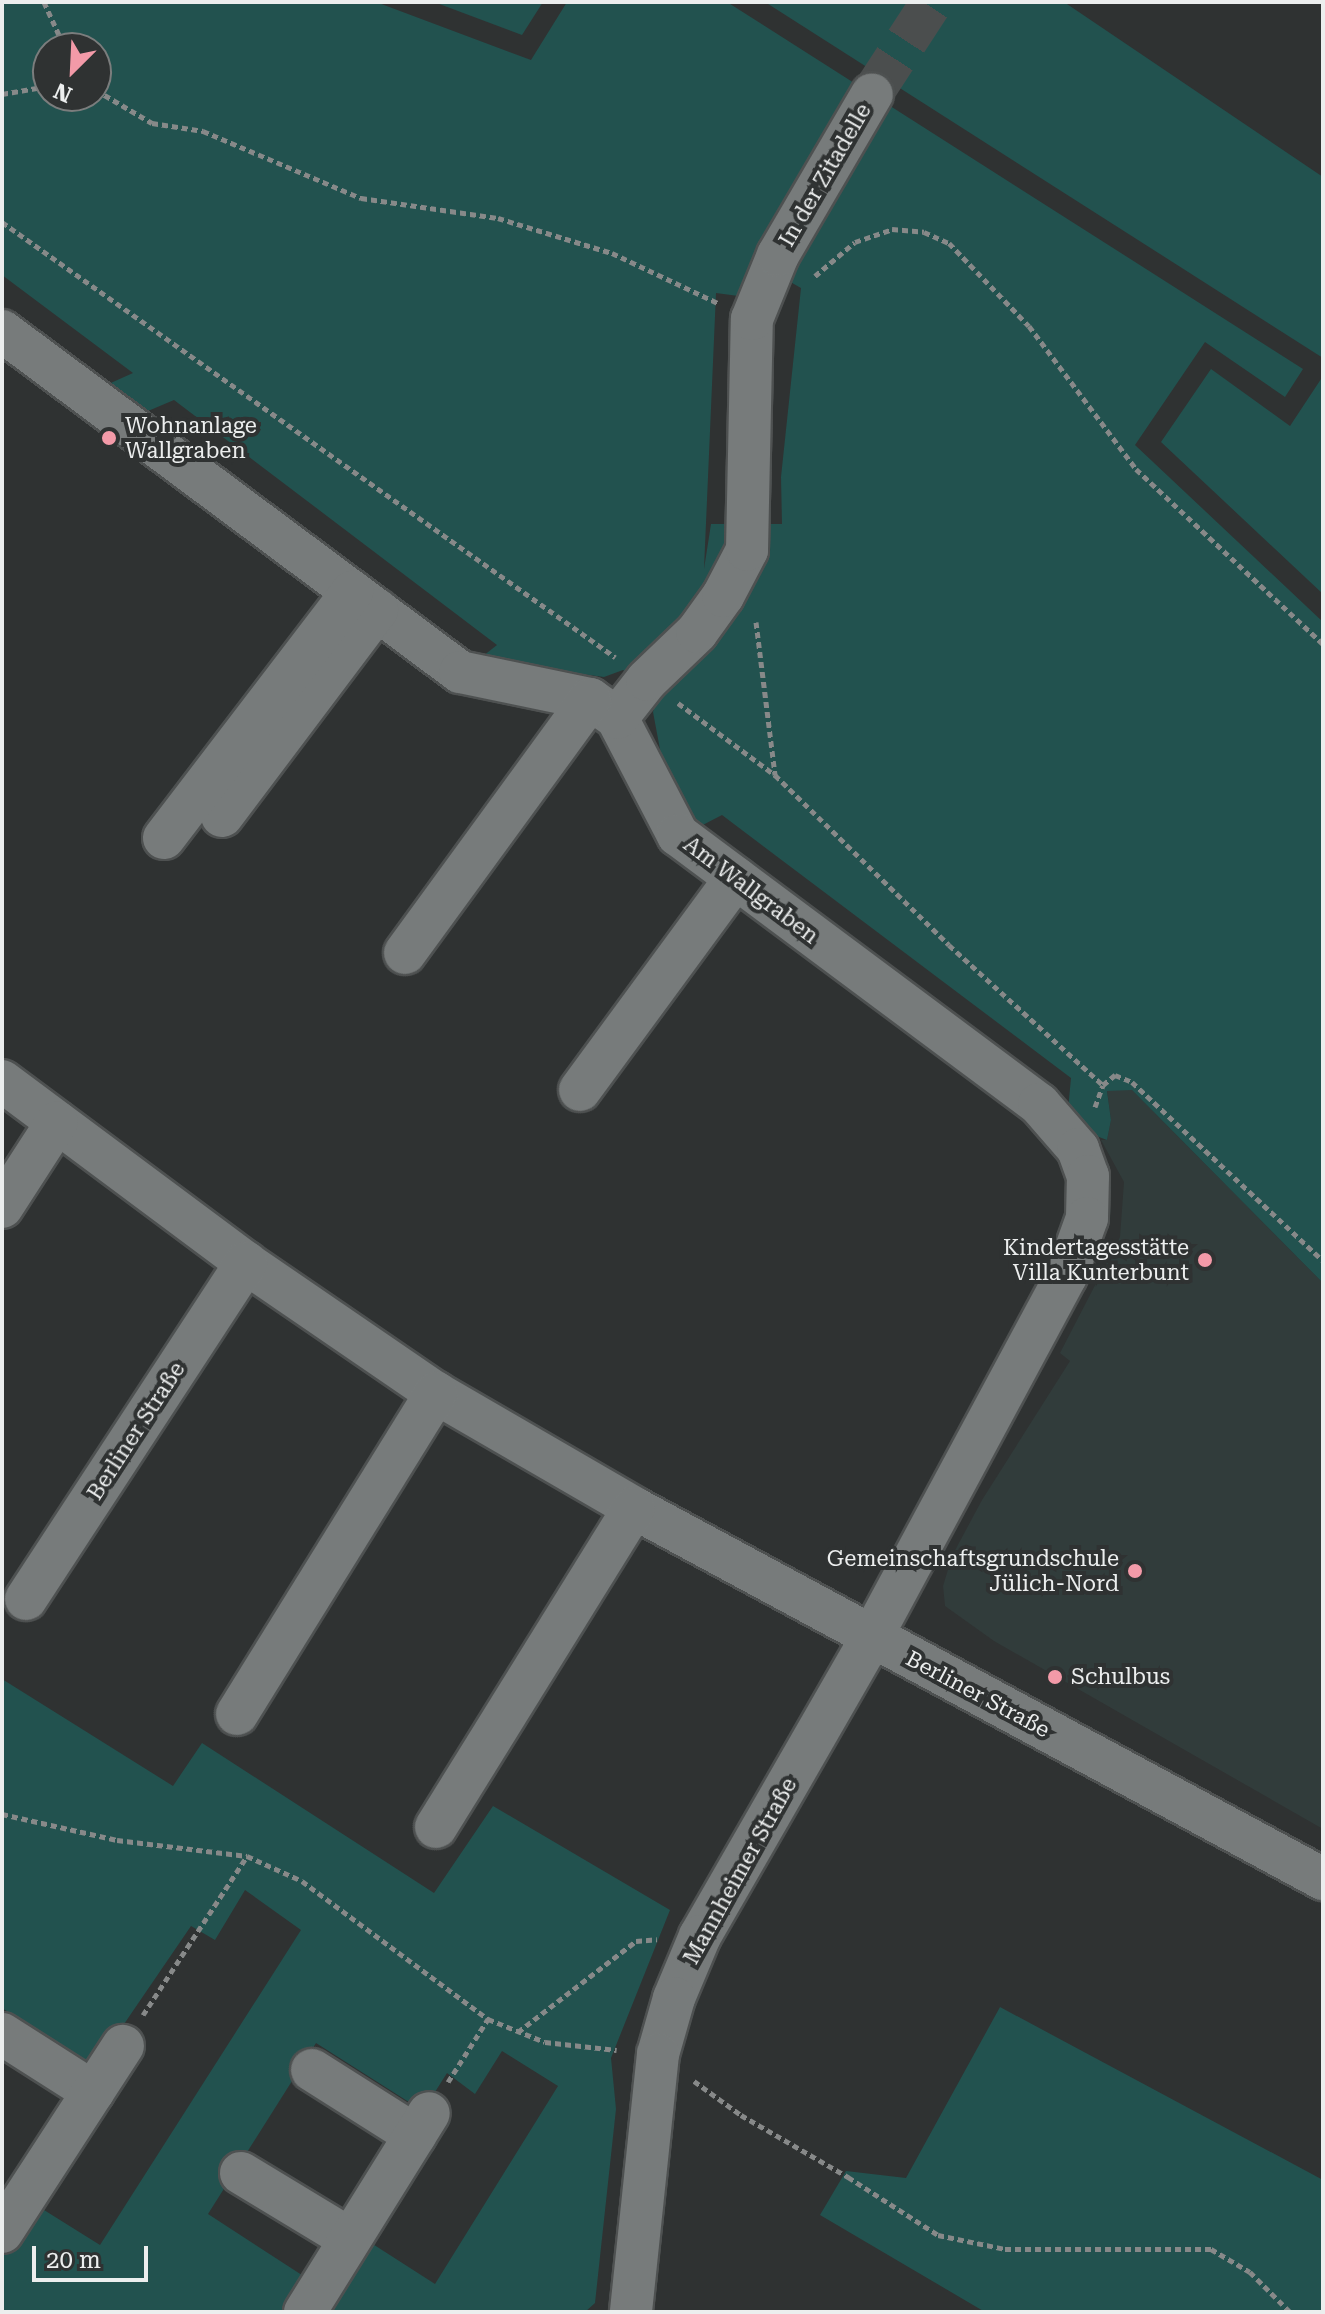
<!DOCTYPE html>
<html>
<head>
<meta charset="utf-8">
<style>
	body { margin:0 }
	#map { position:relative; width:1325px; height:2314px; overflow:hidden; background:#2f3232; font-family:"Roboto Serif",serif }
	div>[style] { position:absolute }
	.built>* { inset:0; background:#313c3b }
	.green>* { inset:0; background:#22524f }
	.minor-tunnel>* { height:42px; margin-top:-21px; transform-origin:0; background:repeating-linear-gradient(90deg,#4b4e4e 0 42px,transparent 0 63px) }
	.path>* { height:5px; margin-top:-2.5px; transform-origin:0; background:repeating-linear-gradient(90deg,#878989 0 6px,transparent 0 10px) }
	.roads { filter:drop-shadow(2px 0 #4e5151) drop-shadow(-2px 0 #4e5151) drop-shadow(0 2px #4e5151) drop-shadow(0 -2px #4e5151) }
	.minor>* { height:42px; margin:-21px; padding:0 21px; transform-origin:21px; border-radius:21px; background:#777b7b }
	.dots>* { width:22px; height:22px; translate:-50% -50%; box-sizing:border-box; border:4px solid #2f3232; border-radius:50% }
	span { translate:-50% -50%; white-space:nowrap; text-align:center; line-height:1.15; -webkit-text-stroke:8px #2f3232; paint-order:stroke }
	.street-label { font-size:22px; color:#eceeee }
	.poi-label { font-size:22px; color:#eceeee }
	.left { translate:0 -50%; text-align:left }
	.right { translate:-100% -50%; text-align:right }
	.frame { position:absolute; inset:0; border:4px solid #eceeee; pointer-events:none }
	.north { position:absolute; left:32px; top:32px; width:80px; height:80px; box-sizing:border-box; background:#2f3232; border:2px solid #7b7d7d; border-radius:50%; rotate:204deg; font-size:22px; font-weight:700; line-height:32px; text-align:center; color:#eceeee }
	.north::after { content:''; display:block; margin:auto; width:28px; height:36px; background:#f39aa8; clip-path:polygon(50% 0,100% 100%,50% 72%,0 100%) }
	.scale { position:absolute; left:32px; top:2246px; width:116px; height:36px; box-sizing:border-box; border:4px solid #eceeee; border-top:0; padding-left:10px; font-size:24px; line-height:28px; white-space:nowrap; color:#eceeee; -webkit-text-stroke:6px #2f3232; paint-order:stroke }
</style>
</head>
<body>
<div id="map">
	<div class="built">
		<i style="clip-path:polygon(1107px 1090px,1132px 1090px,1323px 1283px,1323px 1829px,994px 1641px,945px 1606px,943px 1586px,952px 1556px,982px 1500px,1070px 1361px,1060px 1353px,1120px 1237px,1124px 1182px,1101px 1140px,1107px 1140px,1111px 1120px)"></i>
	</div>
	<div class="green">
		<i style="clip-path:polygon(evenodd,2px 2px,376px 2px,531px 60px,567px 2px,727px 2px,1303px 369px,1285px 397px,1205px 342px,1135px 445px,1323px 622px,1323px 1283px,1132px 1090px,1107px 1091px,1111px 1120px,1107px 1140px,1083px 1131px,1068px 1110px,1071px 1078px,722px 815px,695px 829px,665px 776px,653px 712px,658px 694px,623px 670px,604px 677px,478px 660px,497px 645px,174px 400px,141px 414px,104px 386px,133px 373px,2px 275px,2px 2px,48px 48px,96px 48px,96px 96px,48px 96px,48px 48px,2px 2px,785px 279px,801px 288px,781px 477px,782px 524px,711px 524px,704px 569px,716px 293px,746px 297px,785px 279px)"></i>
		<i style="clip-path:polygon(434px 2px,543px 2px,522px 35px)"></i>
		<i style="clip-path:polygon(765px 2px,1064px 2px,1323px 177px,1323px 358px)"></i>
		<i style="clip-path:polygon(1211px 369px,1290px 426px,1323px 376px,1323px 594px,1161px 442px)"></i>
		<i style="clip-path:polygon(2px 1679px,173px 1786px,202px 1743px,434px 1893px,493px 1806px,670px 1910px,611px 2058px,616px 2109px,595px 2303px,585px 2312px,326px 2312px,368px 2241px,435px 2284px,558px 2086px,502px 2051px,475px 2094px,447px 2073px,423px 2111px,316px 2043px,208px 2214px,308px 2279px,285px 2312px,2px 2311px,2px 2256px,30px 2214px,44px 2210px,100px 2245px,301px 1930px,245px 1890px,215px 1940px,191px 1926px,94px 2068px,2px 2008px)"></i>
		<i style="clip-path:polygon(1000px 2007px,1323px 2180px,1323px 2312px,985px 2312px,820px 2215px,846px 2171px,906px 2178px)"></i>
	</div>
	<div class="minor-tunnel">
		<i style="left:872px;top:94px;width:110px;rotate:-56.9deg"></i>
	</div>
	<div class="path">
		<i style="left:44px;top:2px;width:51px;rotate:65.5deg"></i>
		<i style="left:96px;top:90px;width:65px;rotate:30.5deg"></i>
		<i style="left:152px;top:123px;width:52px;rotate:8.9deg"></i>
		<i style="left:203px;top:131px;width:172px;rotate:23deg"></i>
		<i style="left:361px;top:198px;width:138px;rotate:8.3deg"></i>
		<i style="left:498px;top:218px;width:119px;rotate:17.1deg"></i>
		<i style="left:612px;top:253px;width:117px;rotate:25.3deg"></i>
		<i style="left:2px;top:94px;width:47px;rotate:-9.9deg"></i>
		<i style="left:2px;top:222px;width:752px;rotate:35.36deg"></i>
		<i style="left:815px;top:276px;width:52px;rotate:-40.4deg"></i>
		<i style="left:855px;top:242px;width:39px;rotate:-19deg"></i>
		<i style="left:892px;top:229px;width:32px;rotate:5deg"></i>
		<i style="left:924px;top:232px;width:27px;rotate:24deg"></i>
		<i style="left:949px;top:243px;width:115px;rotate:46.1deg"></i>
		<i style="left:1029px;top:326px;width:179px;rotate:53.2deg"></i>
		<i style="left:1136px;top:469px;width:256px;rotate:43.1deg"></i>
		<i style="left:756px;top:622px;width:154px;rotate:82.9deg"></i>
		<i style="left:678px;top:703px;width:121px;rotate:36.6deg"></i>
		<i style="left:775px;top:775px;width:243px;rotate:44.3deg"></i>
		<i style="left:949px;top:945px;width:208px;rotate:42.3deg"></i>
		<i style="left:1095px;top:1107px;width:23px;rotate:-70deg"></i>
		<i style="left:1103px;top:1085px;width:16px;rotate:-40deg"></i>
		<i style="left:1115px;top:1075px;width:18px;rotate:22deg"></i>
		<i style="left:1132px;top:1082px;width:262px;rotate:43.1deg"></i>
		<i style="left:2px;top:1814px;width:118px;rotate:12.7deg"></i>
		<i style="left:117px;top:1840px;width:131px;rotate:7deg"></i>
		<i style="left:247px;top:1856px;width:60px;rotate:24.4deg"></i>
		<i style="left:302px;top:1881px;width:232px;rotate:36.6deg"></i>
		<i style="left:488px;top:2019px;width:61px;rotate:22deg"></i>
		<i style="left:545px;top:2042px;width:72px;rotate:6.3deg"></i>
		<i style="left:143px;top:2015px;width:190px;rotate:-56.8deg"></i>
		<i style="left:518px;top:2032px;width:149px;rotate:-37.6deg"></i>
		<i style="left:636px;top:1941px;width:21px;rotate:-5deg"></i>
		<i style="left:694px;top:2081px;width:58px;rotate:35.9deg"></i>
		<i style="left:741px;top:2115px;width:124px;rotate:30.1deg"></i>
		<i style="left:848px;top:2177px;width:107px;rotate:32.8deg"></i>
		<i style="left:938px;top:2235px;width:68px;rotate:11.8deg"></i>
		<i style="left:1005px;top:2249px;width:206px"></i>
		<i style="left:1211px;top:2249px;width:45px;rotate:30.5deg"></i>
		<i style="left:1250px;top:2272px;width:57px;rotate:45deg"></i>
		<i style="left:448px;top:2082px;width:75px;rotate:-57.6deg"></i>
	</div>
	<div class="roads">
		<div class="minor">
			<i style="left:2px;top:331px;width:571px;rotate:36.67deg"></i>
			<i style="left:460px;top:672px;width:133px;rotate:11.7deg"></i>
			<i style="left:590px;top:699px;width:33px;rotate:35deg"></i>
			<i style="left:617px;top:718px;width:132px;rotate:62.5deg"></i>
			<i style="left:678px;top:835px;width:450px;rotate:36.7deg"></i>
			<i style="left:1039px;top:1104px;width:60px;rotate:49.1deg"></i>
			<i style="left:1078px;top:1149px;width:29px;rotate:70deg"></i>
			<i style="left:1088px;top:1176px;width:42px;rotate:91.4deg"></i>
			<i style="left:1087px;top:1218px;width:62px;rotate:109.9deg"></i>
			<i style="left:1066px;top:1276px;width:410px;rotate:118.3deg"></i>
			<i style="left:872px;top:1637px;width:345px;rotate:119.9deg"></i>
			<i style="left:700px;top:1936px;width:67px;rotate:112.8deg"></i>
			<i style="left:674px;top:1998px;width:58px;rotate:105.9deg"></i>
			<i style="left:658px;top:2054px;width:259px;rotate:96deg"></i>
			<i style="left:617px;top:718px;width:48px;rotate:-51.7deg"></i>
			<i style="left:647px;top:680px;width:69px;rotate:-43.8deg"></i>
			<i style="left:697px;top:632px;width:44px;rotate:-54.2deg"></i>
			<i style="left:723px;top:596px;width:52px;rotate:-62.4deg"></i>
			<i style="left:747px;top:550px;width:231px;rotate:-88.8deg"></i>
			<i style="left:752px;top:319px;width:69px;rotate:-67.9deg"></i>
			<i style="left:778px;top:255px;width:186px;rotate:-59.7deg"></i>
			<i style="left:222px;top:816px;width:258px;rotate:-53deg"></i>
			<i style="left:164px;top:838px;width:310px;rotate:-52.6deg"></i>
			<i style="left:405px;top:953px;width:314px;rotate:-53.9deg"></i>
			<i style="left:2px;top:1081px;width:304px;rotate:36.7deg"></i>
			<i style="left:246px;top:1263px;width:230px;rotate:34.4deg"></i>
			<i style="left:436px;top:1393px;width:229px;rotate:30.1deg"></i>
			<i style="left:634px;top:1508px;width:783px;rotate:28.3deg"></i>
			<i style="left:580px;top:1090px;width:263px;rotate:-53.7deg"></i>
			<i style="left:2px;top:1207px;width:101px;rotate:-57.1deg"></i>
			<i style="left:26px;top:1599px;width:402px;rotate:-56.8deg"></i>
			<i style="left:237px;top:1714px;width:378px;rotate:-58.2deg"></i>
			<i style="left:436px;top:1827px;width:375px;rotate:-58.2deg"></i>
			<i style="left:2px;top:2034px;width:108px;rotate:32.5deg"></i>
			<i style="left:312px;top:2070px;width:122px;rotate:32.3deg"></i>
			<i style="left:241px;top:2173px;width:127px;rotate:31.2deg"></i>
			<i style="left:2px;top:2232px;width:222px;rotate:-57deg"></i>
			<i style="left:305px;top:2312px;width:234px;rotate:-58.1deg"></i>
		</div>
	</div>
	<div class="dots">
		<i style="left:109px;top:438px;background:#f39aa8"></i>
		<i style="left:1205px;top:1260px;background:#f39aa8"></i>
		<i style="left:1135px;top:1571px;background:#f39aa8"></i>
		<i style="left:1055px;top:1677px;background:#f39aa8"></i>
	</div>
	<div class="street-label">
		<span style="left:825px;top:175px;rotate:-60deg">In der Zitadelle</span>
		<span style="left:751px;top:890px;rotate:37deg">Am Wallgraben</span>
		<span style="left:136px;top:1431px;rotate:-57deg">Berliner Straße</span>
		<span style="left:978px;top:1694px;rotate:28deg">Berliner Straße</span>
		<span style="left:740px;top:1871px;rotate:-61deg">Mannheimer Straße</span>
	</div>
	<div class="poi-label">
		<span class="left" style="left:125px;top:438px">Wohnanlage<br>Wallgraben</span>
		<span class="right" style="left:1189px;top:1260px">Kindertagesstätte<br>Villa Kunterbunt</span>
		<span class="right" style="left:1119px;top:1571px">Gemeinschaftsgrundschule<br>Jülich-Nord</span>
		<span class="left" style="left:1071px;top:1677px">Schulbus</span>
	</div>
	<div class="frame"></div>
	<div class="north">N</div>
	<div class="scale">20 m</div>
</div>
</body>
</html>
